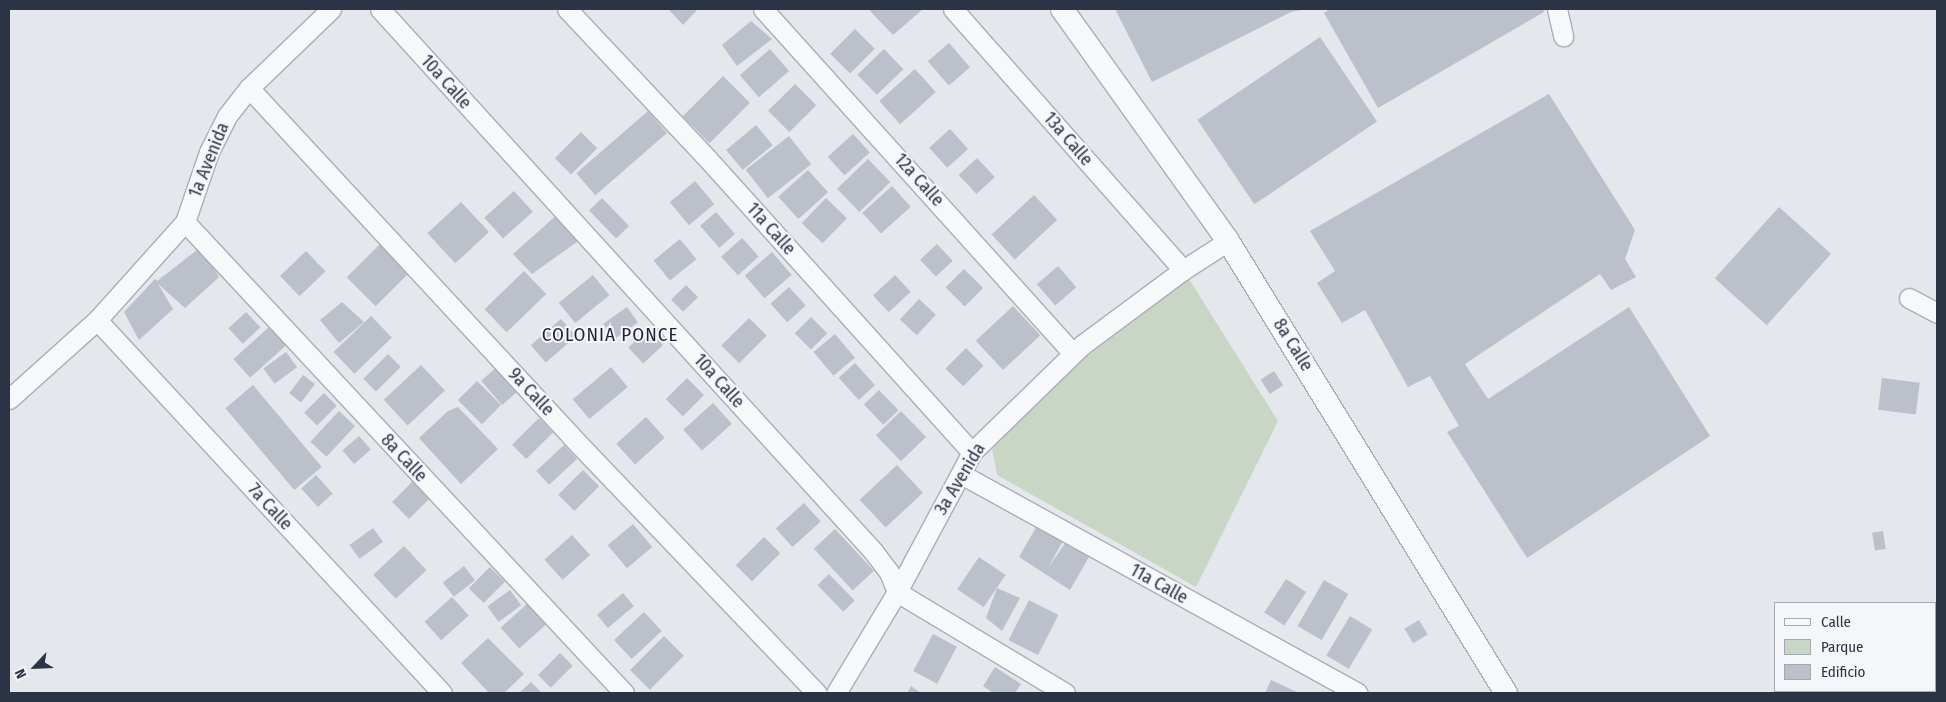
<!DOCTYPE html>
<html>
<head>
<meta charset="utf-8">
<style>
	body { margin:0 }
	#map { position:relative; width:1946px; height:702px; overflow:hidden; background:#e4e7ec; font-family:"Fira Sans Condensed",sans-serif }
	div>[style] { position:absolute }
	.green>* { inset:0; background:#c9d6c5 }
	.building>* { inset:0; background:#bbc0ca; transform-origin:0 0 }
	.roads { filter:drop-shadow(1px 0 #a9aeb7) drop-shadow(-1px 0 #a9aeb7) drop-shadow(0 1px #a9aeb7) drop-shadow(0 -1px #a9aeb7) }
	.minor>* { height:19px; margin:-9.5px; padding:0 9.5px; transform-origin:9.5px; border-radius:9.5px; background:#f7f8fa }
	.tertiary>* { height:22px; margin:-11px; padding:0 11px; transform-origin:11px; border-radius:11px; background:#f7f8fa }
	span { translate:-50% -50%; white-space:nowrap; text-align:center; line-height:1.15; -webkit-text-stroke:4px #f4f6f9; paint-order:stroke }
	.street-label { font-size:18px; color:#2b3445 }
	.neighbourhood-label { font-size:19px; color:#1d2536; letter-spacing:1px }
	.frame { position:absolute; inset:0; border:10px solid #2b3445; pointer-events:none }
	.legend { position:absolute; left:1774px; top:602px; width:162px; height:90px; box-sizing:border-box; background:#f4f6f9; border:1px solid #a4a8b1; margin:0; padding:6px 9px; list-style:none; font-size:15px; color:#2b3445 }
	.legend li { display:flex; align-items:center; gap:10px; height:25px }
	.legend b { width:25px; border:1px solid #a4a8b1 }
	.north { position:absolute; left:10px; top:642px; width:50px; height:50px; -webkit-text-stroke:4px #f4f6f9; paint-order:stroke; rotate:245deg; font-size:14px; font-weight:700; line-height:20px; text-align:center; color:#2b3445 }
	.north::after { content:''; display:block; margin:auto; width:18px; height:22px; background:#2b3445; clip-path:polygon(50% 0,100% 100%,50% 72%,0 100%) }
</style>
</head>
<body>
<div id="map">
	<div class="green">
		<i style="clip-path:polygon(1189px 279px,1278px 421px,1196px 587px,997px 475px,991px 442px,1079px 362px)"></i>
	</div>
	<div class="building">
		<i style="clip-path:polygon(668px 9px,698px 9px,683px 25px)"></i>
		<i style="clip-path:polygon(872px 9px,923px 9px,893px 35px,870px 11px)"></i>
		<i style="clip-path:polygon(1115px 9px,1301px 9px,1301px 10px,1291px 12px,1152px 82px)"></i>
		<i style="clip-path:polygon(1330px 9px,1543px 9px,1544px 12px,1378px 108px,1324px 13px)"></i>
		<i style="clip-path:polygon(751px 21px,772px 39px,737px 66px,722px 45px)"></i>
		<i style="left:855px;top:29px;width:28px;height:35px;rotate:45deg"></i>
		<i style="left:1320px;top:37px;width:102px;height:148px;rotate:56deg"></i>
		<i style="left:949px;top:43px;width:32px;height:28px;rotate:49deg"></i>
		<i style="left:770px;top:49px;width:29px;height:40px;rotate:49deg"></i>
		<i style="left:884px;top:49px;width:28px;height:37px;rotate:46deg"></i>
		<i style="left:915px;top:69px;width:31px;height:48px;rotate:48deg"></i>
		<i style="left:723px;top:76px;width:38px;height:57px;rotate:45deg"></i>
		<i style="left:795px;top:84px;width:30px;height:38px;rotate:45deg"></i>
		<i style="clip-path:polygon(1549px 94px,1635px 230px,1625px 259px,1636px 277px,1611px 290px,1600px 274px,1465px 364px,1488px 399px,1629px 307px,1710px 436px,1527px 558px,1447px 432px,1459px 426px,1430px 376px,1408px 387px,1365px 310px,1342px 323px,1317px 283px,1335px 271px,1310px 231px)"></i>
		<i style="left:648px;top:111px;width:29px;height:95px;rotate:49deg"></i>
		<i style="left:756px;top:125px;width:26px;height:39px;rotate:50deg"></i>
		<i style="left:950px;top:129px;width:27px;height:28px;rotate:48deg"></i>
		<i style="left:581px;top:132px;width:23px;height:37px;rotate:45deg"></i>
		<i style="left:853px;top:134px;width:25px;height:34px;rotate:48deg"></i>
		<i style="left:789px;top:136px;width:36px;height:55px;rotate:52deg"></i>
		<i style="left:977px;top:158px;width:26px;height:25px;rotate:47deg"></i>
		<i style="left:868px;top:159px;width:32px;height:43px;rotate:46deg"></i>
		<i style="left:808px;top:170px;width:30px;height:40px;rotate:48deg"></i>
		<i style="left:695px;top:181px;width:30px;height:33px;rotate:50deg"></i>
		<i style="left:892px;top:186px;width:28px;height:40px;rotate:48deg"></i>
		<i style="left:514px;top:191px;width:28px;height:40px;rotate:48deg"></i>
		<i style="left:1034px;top:195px;width:34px;height:58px;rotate:47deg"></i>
		<i style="left:602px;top:198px;width:39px;height:18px;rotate:46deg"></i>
		<i style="left:826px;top:198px;width:29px;height:35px;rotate:44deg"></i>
		<i style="left:461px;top:202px;width:41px;height:46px;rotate:47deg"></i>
		<i style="left:1779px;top:207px;width:70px;height:96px;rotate:42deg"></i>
		<i style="left:716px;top:212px;width:29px;height:21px;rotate:49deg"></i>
		<i style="clip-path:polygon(559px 213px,581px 239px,532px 274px,513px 254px)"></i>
		<i style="left:742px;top:238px;width:25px;height:28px;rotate:48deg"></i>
		<i style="left:680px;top:239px;width:26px;height:34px;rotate:51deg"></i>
		<i style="left:382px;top:242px;width:41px;height:50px;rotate:45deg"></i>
		<i style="left:937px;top:244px;width:23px;height:23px;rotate:47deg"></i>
		<i style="clip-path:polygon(201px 247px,219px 277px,185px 308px,158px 284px,173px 309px,139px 340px,124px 312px,155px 279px,157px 281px)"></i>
		<i style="left:306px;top:251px;width:28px;height:36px;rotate:46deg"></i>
		<i style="left:772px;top:252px;width:30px;height:36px;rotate:49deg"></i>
		<i style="left:1058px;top:266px;width:28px;height:28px;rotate:49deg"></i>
		<i style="left:964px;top:269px;width:27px;height:26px;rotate:45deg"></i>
		<i style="left:524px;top:271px;width:32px;height:55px;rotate:46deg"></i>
		<i style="left:593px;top:275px;width:26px;height:44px;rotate:51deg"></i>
		<i style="left:895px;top:275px;width:23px;height:30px;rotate:47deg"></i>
		<i style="left:686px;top:285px;width:17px;height:21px;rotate:45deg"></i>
		<i style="left:789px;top:287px;width:25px;height:25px;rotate:48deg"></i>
		<i style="left:919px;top:299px;width:23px;height:28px;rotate:43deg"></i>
		<i style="clip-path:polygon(342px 302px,364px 322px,339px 343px,320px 320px)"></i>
		<i style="left:1013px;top:306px;width:40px;height:51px;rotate:47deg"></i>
		<i style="left:627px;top:307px;width:19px;height:29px;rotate:55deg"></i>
		<i style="left:246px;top:312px;width:21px;height:24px;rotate:47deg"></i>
		<i style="left:371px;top:316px;width:30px;height:52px;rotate:46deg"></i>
		<i style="left:811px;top:317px;width:23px;height:23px;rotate:45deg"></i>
		<i style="left:749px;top:318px;width:25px;height:39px;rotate:45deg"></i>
		<i style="left:561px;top:319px;width:23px;height:40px;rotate:49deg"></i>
		<i style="left:269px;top:327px;width:25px;height:48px;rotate:48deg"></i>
		<i style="left:648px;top:329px;width:22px;height:27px;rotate:47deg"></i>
		<i style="left:835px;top:334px;width:31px;height:28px;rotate:50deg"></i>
		<i style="left:966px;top:348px;width:25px;height:29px;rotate:45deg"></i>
		<i style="left:286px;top:352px;width:19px;height:28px;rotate:54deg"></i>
		<i style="left:388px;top:354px;width:18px;height:35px;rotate:45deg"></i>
		<i style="left:855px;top:363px;width:30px;height:22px;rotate:48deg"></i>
		<i style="left:421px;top:365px;width:35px;height:51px;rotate:47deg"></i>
		<i style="left:497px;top:367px;width:32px;height:21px;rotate:49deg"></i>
		<i style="left:611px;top:367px;width:26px;height:50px;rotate:50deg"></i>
		<i style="left:1274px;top:371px;width:17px;height:16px;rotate:57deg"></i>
		<i style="left:303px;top:375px;width:15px;height:23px;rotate:37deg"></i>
		<i style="left:687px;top:378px;width:24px;height:30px;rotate:45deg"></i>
		<i style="left:1882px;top:378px;width:38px;height:32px;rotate:7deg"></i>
		<i style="left:477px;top:381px;width:34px;height:27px;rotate:45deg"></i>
		<i style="left:253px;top:385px;width:107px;height:36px;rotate:50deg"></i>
		<i style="left:879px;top:390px;width:28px;height:21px;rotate:46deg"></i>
		<i style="left:324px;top:393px;width:18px;height:28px;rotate:45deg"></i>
		<i style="left:713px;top:403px;width:28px;height:40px;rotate:48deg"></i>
		<i style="clip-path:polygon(458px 407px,498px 449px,461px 484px,419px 438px,448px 411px)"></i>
		<i style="left:339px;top:411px;width:22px;height:42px;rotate:43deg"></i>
		<i style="left:901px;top:411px;width:36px;height:35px;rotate:46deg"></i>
		<i style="left:646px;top:417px;width:28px;height:40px;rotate:48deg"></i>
		<i style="left:539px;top:418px;width:20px;height:38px;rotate:45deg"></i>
		<i style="left:359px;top:436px;width:18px;height:22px;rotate:49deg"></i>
		<i style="left:564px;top:445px;width:19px;height:38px;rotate:47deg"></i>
		<i style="left:897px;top:465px;width:38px;height:51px;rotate:47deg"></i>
		<i style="left:583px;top:470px;width:23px;height:35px;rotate:45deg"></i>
		<i style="left:316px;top:475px;width:25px;height:20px;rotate:48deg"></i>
		<i style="left:414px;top:480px;width:24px;height:31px;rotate:45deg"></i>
		<i style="left:804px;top:503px;width:25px;height:38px;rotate:48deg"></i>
		<i style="left:633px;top:524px;width:30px;height:33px;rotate:50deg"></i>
		<i style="clip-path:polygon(1038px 524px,1064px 539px,1048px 568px,1066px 542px,1089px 557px,1070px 590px,1019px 557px)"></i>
		<i style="left:373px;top:528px;width:17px;height:29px;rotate:54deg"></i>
		<i style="left:835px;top:529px;width:57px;height:29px;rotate:47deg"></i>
		<i style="left:1883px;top:531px;width:18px;height:11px;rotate:81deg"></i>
		<i style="left:572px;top:535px;width:27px;height:37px;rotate:48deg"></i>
		<i style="left:764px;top:537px;width:23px;height:40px;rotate:45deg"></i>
		<i style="left:404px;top:546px;width:33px;height:42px;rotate:47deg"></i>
		<i style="left:979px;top:557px;width:32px;height:39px;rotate:34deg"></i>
		<i style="left:464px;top:566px;width:18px;height:27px;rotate:52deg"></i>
		<i style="left:490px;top:567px;width:21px;height:30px;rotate:45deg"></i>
		<i style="left:829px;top:574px;width:37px;height:16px;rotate:46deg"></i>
		<i style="left:1286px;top:579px;width:24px;height:40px;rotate:33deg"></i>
		<i style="left:1324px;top:580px;width:28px;height:53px;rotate:30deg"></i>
		<i style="clip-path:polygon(997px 588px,1020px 598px,1002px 631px,986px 618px)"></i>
		<i style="left:510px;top:590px;width:19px;height:28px;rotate:54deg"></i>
		<i style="left:623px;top:593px;width:17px;height:34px;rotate:50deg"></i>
		<i style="left:452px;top:597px;width:25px;height:37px;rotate:48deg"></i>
		<i style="left:1029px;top:600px;width:33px;height:45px;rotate:27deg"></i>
		<i style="left:528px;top:603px;width:28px;height:37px;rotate:48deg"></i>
		<i style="left:644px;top:612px;width:26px;height:41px;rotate:47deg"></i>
		<i style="left:1350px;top:616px;width:26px;height:46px;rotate:31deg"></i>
		<i style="left:1419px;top:620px;width:17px;height:17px;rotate:59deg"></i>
		<i style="left:933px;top:634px;width:27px;height:42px;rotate:28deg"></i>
		<i style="left:664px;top:636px;width:28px;height:48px;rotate:45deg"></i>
		<i style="clip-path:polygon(488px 638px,524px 674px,504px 693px,489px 693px,461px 663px)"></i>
		<i style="left:560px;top:653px;width:18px;height:31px;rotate:45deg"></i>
		<i style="clip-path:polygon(995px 667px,1021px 684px,1015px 693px,993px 693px,983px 686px)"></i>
		<i style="clip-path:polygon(1271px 680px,1299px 693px,1265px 693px)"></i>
		<i style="clip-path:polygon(531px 682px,542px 693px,519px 693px)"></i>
		<i style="clip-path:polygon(911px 686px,921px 693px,907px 693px)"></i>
	</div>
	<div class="roads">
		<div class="minor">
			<i style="left:380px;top:9px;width:733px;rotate:47.71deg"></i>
			<i style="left:873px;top:551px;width:26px;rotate:53deg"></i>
			<i style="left:889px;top:572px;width:22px;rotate:68deg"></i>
			<i style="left:897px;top:592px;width:196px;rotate:31deg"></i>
			<i style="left:567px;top:9px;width:203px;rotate:46.8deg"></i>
			<i style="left:706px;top:157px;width:397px;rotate:48deg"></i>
			<i style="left:763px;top:9px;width:463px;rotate:48deg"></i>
			<i style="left:953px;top:9px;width:348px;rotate:48.6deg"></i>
			<i style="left:1557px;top:9px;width:28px;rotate:77deg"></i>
			<i style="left:249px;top:88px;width:474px;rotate:47.2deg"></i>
			<i style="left:571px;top:436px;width:356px;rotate:46.3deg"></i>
			<i style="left:185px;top:222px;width:644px;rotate:47.01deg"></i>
			<i style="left:1909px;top:298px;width:32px;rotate:28deg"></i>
			<i style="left:97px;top:320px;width:508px;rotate:47.23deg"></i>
			<i style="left:9px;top:399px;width:118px;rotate:-41.9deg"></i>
			<i style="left:97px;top:320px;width:132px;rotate:-48.1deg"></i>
			<i style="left:185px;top:222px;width:74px;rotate:-71.1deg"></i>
			<i style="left:209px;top:152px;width:40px;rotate:-63.4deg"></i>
			<i style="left:227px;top:116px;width:36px;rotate:-52deg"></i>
			<i style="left:249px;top:88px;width:114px;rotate:-43.9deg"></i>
			<i style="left:961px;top:474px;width:453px;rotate:28.9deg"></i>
			<i style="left:836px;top:693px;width:118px;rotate:-58.9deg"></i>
			<i style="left:897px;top:592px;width:159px;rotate:-61.8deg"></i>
			<i style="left:972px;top:452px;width:153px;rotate:-44.2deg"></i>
			<i style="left:1082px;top:345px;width:126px;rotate:-36.6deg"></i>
			<i style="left:1183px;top:270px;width:54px;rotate:-32.8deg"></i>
		</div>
		<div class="tertiary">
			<i style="left:1062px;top:9px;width:285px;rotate:54.4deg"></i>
			<i style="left:1228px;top:241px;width:531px;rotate:58.41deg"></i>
		</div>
	</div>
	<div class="street-label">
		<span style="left:446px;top:82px;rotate:48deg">10a Calle</span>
		<span style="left:1068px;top:139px;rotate:49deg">13a Calle</span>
		<span style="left:209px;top:160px;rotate:-68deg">1a Avenida</span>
		<span style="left:919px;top:180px;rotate:48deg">12a Calle</span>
		<span style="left:771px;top:229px;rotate:48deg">11a Calle</span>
		<span style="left:1293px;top:345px;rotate:58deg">8a Calle</span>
		<span style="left:719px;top:381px;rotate:48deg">10a Calle</span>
		<span style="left:531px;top:392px;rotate:47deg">9a Calle</span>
		<span style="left:404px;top:458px;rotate:47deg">8a Calle</span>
		<span style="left:960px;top:479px;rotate:-59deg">3a Avenida</span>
		<span style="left:270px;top:507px;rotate:47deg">7a Calle</span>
		<span style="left:1159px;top:584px;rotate:29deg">11a Calle</span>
	</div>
	<div class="neighbourhood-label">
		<span style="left:610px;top:335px">COLONIA PONCE</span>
	</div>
	<div class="frame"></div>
	<ul class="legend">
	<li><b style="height:6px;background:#f7f8fa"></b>Calle</li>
	<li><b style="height:14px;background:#c9d6c5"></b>Parque</li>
	<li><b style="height:14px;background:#bbc0ca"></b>Edificio</li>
	</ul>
	<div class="north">N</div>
</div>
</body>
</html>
